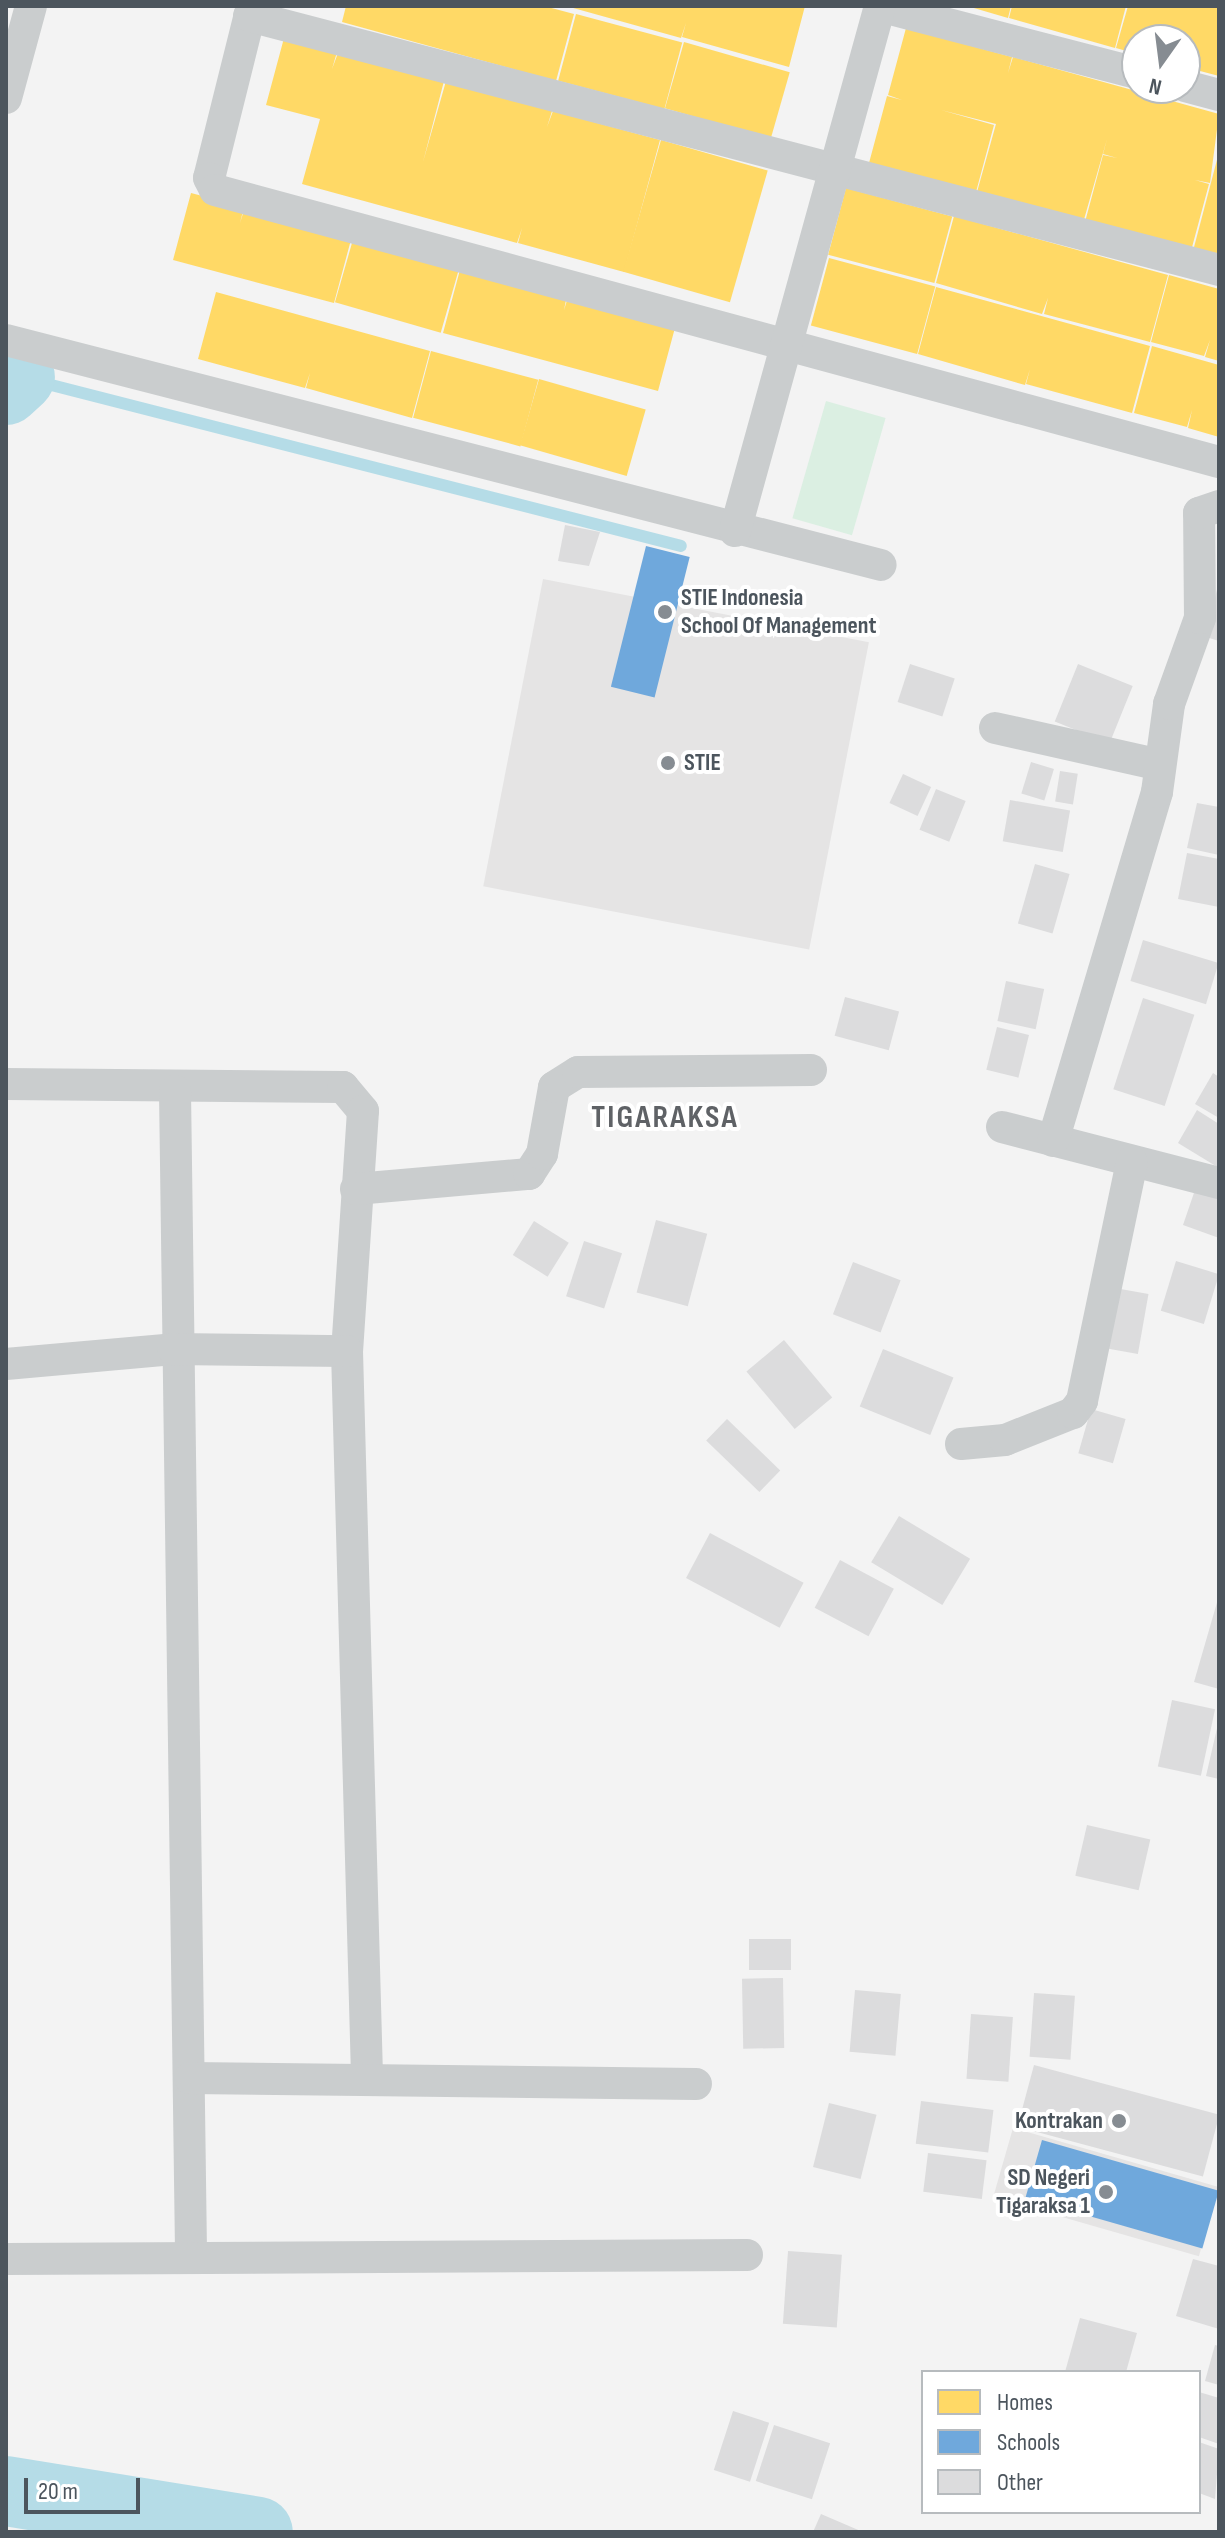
<!DOCTYPE html>
<html>
<head>
<meta charset="utf-8">
<style>
	body { margin:0 }
	#map { position:relative; width:1225px; height:2538px; overflow:hidden; background:#f3f3f3; font-family:"Sofia Sans Condensed",sans-serif }
	div>[style] { position:absolute }
	.education>* { inset:0; background:#e5e4e4; transform-origin:0 0 }
	.green>* { inset:0; background:#dbefe2; transform-origin:0 0 }
	.homes>* { inset:0; background:#ffd966; transform-origin:0 0 }
	.schools>* { inset:0; background:#6fa8dc; transform-origin:0 0 }
	.stream>* { height:12px; margin:-6px; padding:0 6px; transform-origin:6px; border-radius:6px; background:#b5dce7 }
	.river>* { height:70px; margin:-35px; padding:0 35px; transform-origin:35px; border-radius:35px; background:#b5dce7 }
	.building>* { inset:0; background:#dcdcdd; transform-origin:0 0 }
	.minor>* { height:32px; margin:-16px; padding:0 16px; transform-origin:16px; border-radius:16px; background:#cacdce }
	.dots>* { width:22px; height:22px; translate:-50% -50%; box-sizing:border-box; border:4px solid #fff; border-radius:50% }
	span { translate:-50% -50%; white-space:nowrap; text-align:center; line-height:1.15; -webkit-text-stroke:8px #fff; paint-order:stroke }
	.poi-label { font-size:24px; color:#4c555d; font-weight:700 }
	.left { translate:0 -50%; text-align:left }
	.right { translate:-100% -50%; text-align:right }
	.district-label { font-size:32px; color:#5f6266; font-weight:700; letter-spacing:2px }
	.frame { position:absolute; inset:0; border:8px solid #4c555d; pointer-events:none }
	.legend { position:absolute; left:921px; top:2370px; width:280px; height:144px; box-sizing:border-box; background:#fff; border:2px solid #b7bbbe; margin:0; padding:10px 14px; list-style:none; font-size:24px; color:#4c555d }
	.legend li { display:flex; align-items:center; gap:16px; height:40px }
	.legend b { width:40px; border:2px solid #b7bbbe }
	.north { position:absolute; left:1121px; top:24px; width:80px; height:80px; box-sizing:border-box; background:#fff; border:2px solid #b7bbbe; border-radius:50%; rotate:194deg; font-size:22px; font-weight:700; line-height:32px; text-align:center; color:#4c555d }
	.north::after { content:''; display:block; margin:auto; width:28px; height:36px; background:#868c92; clip-path:polygon(50% 0,100% 100%,50% 72%,0 100%) }
	.scale { position:absolute; left:24px; top:2478px; width:116px; height:36px; box-sizing:border-box; border:4px solid #4c555d; border-top:0; padding-left:10px; font-size:24px; line-height:28px; white-space:nowrap; color:#4c555d; -webkit-text-stroke:6px #fff; paint-order:stroke }
</style>
</head>
<body>
<div id="map">
	<div class="education">
		<i style="left:543px;top:579px;width:332px;height:313px;rotate:11deg"></i>
		<i style="left:1013px;top:2128px;width:214px;height:72px;rotate:16deg"></i>
	</div>
	<div class="green">
		<i style="left:826px;top:401px;width:62px;height:122px;rotate:16deg"></i>
	</div>
	<div class="homes">
		<i style="clip-path:polygon(346px 6px,544px 6px,574px 14px,556px 81px,342px 22px)"></i>
		<i style="clip-path:polygon(566px 6px,805px 6px,789px 67px,682px 37px,686px 23px,681px 38px)"></i>
		<i style="clip-path:polygon(967px 6px,1011px 6px,1008px 18px)"></i>
		<i style="clip-path:polygon(1012px 6px,1126px 6px,1115px 48px,1009px 18px)"></i>
		<i style="clip-path:polygon(1128px 6px,1219px 6px,1219px 76px,1185px 67px,1185px 40px,1137px 40px,1137px 54px,1116px 48px)"></i>
		<i style="left:576px;top:14px;width:110px;height:69px;rotate:15deg"></i>
		<i style="clip-path:polygon(906px 28px,1012px 57px,1008px 73px,1013px 57px,1219px 114px,1210px 183px,1195px 180px,1209px 184px,1191px 251px,1085px 222px,1103px 155px,1117px 158px,1103px 154px,1107px 139px,1083px 223px,977px 192px,996px 124px,941px 110px,994px 125px,976px 192px,869px 163px,887px 96px,902px 100px,888px 95px)"></i>
		<i style="clip-path:polygon(284px 38px,337px 52px,332px 69px,338px 53px,444px 81px,423px 162px,446px 81px,552px 111px,547px 127px,553px 111px,660px 140px,624px 272px,518px 243px,522px 228px,517px 243px,302px 184px,320px 119px,266px 105px)"></i>
		<i style="left:684px;top:42px;width:110px;height:69px;rotate:16deg"></i>
		<i style="left:661px;top:140px;width:111px;height:137px;rotate:16deg"></i>
		<i style="clip-path:polygon(1218px 156px,1219px 156px,1219px 258px,1193px 251px)"></i>
		<i style="left:846px;top:188px;width:110px;height:69px;rotate:15deg"></i>
		<i style="clip-path:polygon(191px 193px,244px 207px,240px 223px,245px 207px,352px 236px,334px 303px,173px 260px)"></i>
		<i style="clip-path:polygon(954px 216px,1168px 275px,1150px 342px,1044px 314px,1048px 298px,1042px 314px,936px 283px)"></i>
		<i style="left:354px;top:236px;width:110px;height:69px;rotate:16deg"></i>
		<i style="left:829px;top:258px;width:110px;height:70px;rotate:15deg"></i>
		<i style="clip-path:polygon(461px 266px,567px 295px,564px 310px,569px 294px,676px 324px,658px 391px,443px 333px)"></i>
		<i style="clip-path:polygon(1169px 275px,1219px 289px,1219px 361px,1205px 357px,1210px 340px,1204px 356px,1151px 342px)"></i>
		<i style="clip-path:polygon(936px 287px,1150px 346px,1132px 413px,1026px 384px,1030px 369px,1025px 385px,918px 354px)"></i>
		<i style="clip-path:polygon(216px 292px,430px 351px,412px 418px,306px 388px,310px 373px,305px 388px,198px 359px)"></i>
		<i style="clip-path:polygon(1152px 346px,1219px 365px,1219px 437px,1188px 428px,1192px 410px,1187px 427px,1134px 413px)"></i>
		<i style="left:431px;top:351px;width:111px;height:69px;rotate:15deg"></i>
		<i style="left:539px;top:379px;width:111px;height:69px;rotate:16deg"></i>
	</div>
	<div class="schools">
		<i style="left:646px;top:546px;width:45px;height:145px;rotate:14deg"></i>
		<i style="left:1042px;top:2140px;width:184px;height:60px;rotate:16deg"></i>
	</div>
	<div class="stream">
		<i style="left:20px;top:377px;width:682px;rotate:14.34deg"></i>
	</div>
	<div class="river">
		<i style="left:6px;top:390px;width:19px;rotate:-43deg"></i>
		<i style="left:6px;top:2491px;width:255px;rotate:9.2deg"></i>
	</div>
	<div class="building">
		<i style="clip-path:polygon(565px 525px,600px 532px,589px 566px,558px 561px)"></i>
		<i style="clip-path:polygon(1218px 585px,1219px 585px,1219px 641px,1206px 637px)"></i>
		<i style="left:910px;top:664px;width:47px;height:40px;rotate:18deg"></i>
		<i style="left:1078px;top:664px;width:59px;height:62px;rotate:22deg"></i>
		<i style="left:1031px;top:762px;width:24px;height:33px;rotate:17deg"></i>
		<i style="left:1060px;top:771px;width:18px;height:31px;rotate:9deg"></i>
		<i style="left:903px;top:774px;width:31px;height:32px;rotate:25deg"></i>
		<i style="left:936px;top:789px;width:32px;height:44px;rotate:22deg"></i>
		<i style="left:1010px;top:800px;width:61px;height:42px;rotate:10deg"></i>
		<i style="clip-path:polygon(1197px 803px,1219px 807px,1219px 855px,1187px 848px)"></i>
		<i style="clip-path:polygon(1187px 853px,1219px 859px,1219px 907px,1178px 899px)"></i>
		<i style="left:1035px;top:864px;width:36px;height:62px;rotate:16deg"></i>
		<i style="left:1143px;top:940px;width:79px;height:43px;rotate:17deg"></i>
		<i style="left:1006px;top:981px;width:39px;height:41px;rotate:12deg"></i>
		<i style="left:845px;top:997px;width:56px;height:40px;rotate:15deg"></i>
		<i style="left:1143px;top:998px;width:54px;height:96px;rotate:18deg"></i>
		<i style="left:997px;top:1027px;width:33px;height:44px;rotate:14deg"></i>
		<i style="clip-path:polygon(1213px 1073px,1219px 1077px,1219px 1118px,1195px 1104px)"></i>
		<i style="clip-path:polygon(1197px 1110px,1219px 1124px,1219px 1168px,1178px 1143px)"></i>
		<i style="clip-path:polygon(1196px 1187px,1219px 1196px,1219px 1238px,1183px 1225px)"></i>
		<i style="left:656px;top:1220px;width:53px;height:75px;rotate:15deg"></i>
		<i style="left:534px;top:1221px;width:41px;height:40px;rotate:32deg"></i>
		<i style="left:584px;top:1241px;width:40px;height:58px;rotate:18deg"></i>
		<i style="left:1176px;top:1261px;width:45px;height:52px;rotate:17deg"></i>
		<i style="left:853px;top:1262px;width:51px;height:56px;rotate:21deg"></i>
		<i style="left:1115px;top:1288px;width:34px;height:61px;rotate:10deg"></i>
		<i style="left:784px;top:1340px;width:75px;height:49px;rotate:50deg"></i>
		<i style="left:883px;top:1349px;width:76px;height:62px;rotate:22deg"></i>
		<i style="left:1091px;top:1409px;width:36px;height:46px;rotate:16deg"></i>
		<i style="left:727px;top:1419px;width:74px;height:30px;rotate:44deg"></i>
		<i style="left:899px;top:1516px;width:83px;height:54px;rotate:31deg"></i>
		<i style="left:710px;top:1533px;width:106px;height:51px;rotate:28deg"></i>
		<i style="left:840px;top:1560px;width:61px;height:54px;rotate:28deg"></i>
		<i style="clip-path:polygon(1218px 1599px,1219px 1599px,1219px 1689px,1194px 1682px)"></i>
		<i style="left:1172px;top:1700px;width:44px;height:68px;rotate:12deg"></i>
		<i style="clip-path:polygon(1218px 1724px,1219px 1724px,1219px 1779px,1206px 1776px)"></i>
		<i style="left:1087px;top:1825px;width:65px;height:52px;rotate:13deg"></i>
		<i style="left:749px;top:1939px;width:42px;height:31px"></i>
		<i style="left:783px;top:1978px;width:70px;height:41px;rotate:89deg"></i>
		<i style="left:855px;top:1990px;width:46px;height:62px;rotate:5deg"></i>
		<i style="left:1034px;top:1993px;width:41px;height:64px;rotate:4deg"></i>
		<i style="left:971px;top:2014px;width:42px;height:65px;rotate:4deg"></i>
		<i style="left:1034px;top:2065px;width:192px;height:64px;rotate:15deg"></i>
		<i style="left:921px;top:2101px;width:73px;height:43px;rotate:7deg"></i>
		<i style="left:829px;top:2103px;width:49px;height:66px;rotate:14deg"></i>
		<i style="left:928px;top:2153px;width:59px;height:39px;rotate:7deg"></i>
		<i style="left:788px;top:2251px;width:54px;height:73px;rotate:4deg"></i>
		<i style="clip-path:polygon(1193px 2259px,1219px 2266px,1219px 2329px,1176px 2316px)"></i>
		<i style="clip-path:polygon(1080px 2318px,1137px 2333px,1126px 2372px,1065px 2372px)"></i>
		<i style="clip-path:polygon(1215px 2345px,1219px 2346px,1219px 2385px,1205px 2381px)"></i>
		<i style="clip-path:polygon(1199px 2392px,1219px 2398px,1219px 2444px,1199px 2437px)"></i>
		<i style="left:733px;top:2411px;width:38px;height:62px;rotate:18deg"></i>
		<i style="left:774px;top:2425px;width:59px;height:59px;rotate:18deg"></i>
		<i style="clip-path:polygon(1199px 2442px,1219px 2449px,1215px 2499px,1199px 2493px)"></i>
		<i style="clip-path:polygon(821px 2514px,863px 2532px,813px 2532px)"></i>
	</div>
	<div class="minor">
		<i style="left:252px;top:6px;width:177px;rotate:104deg"></i>
		<i style="left:209px;top:178px;width:13px;rotate:63deg"></i>
		<i style="left:215px;top:190px;width:1040px;rotate:15.16deg"></i>
		<i style="left:879px;top:6px;width:267px;rotate:14.6deg"></i>
		<i style="left:249px;top:16px;width:1003px;rotate:14.67deg"></i>
		<i style="left:1185px;top:86px;width:35px;rotate:15deg"></i>
		<i style="left:6px;top:98px;width:95px;rotate:-74.8deg"></i>
		<i style="left:6px;top:340px;width:903px;rotate:14.42deg"></i>
		<i style="left:735px;top:531px;width:545px;rotate:-74.56deg"></i>
		<i style="left:995px;top:728px;width:169px;rotate:12.6deg"></i>
		<i style="left:6px;top:1084px;width:337px;rotate:0.5deg"></i>
		<i style="left:343px;top:1087px;width:31px;rotate:50deg"></i>
		<i style="left:363px;top:1111px;width:241px;rotate:93.8deg"></i>
		<i style="left:347px;top:1351px;width:725px;rotate:88.42deg"></i>
		<i style="left:175px;top:1091px;width:1163px;rotate:89.21deg"></i>
		<i style="left:1002px;top:1127px;width:224px;rotate:14.5deg"></i>
		<i style="left:1053px;top:1141px;width:364px;rotate:-73.4deg"></i>
		<i style="left:1157px;top:792px;width:89px;rotate:-82.2deg"></i>
		<i style="left:1169px;top:704px;width:91px;rotate:-70.2deg"></i>
		<i style="left:1200px;top:618px;width:105px;rotate:-90.5deg"></i>
		<i style="left:1199px;top:513px;width:21px;rotate:-19deg"></i>
		<i style="left:356px;top:1189px;width:174px;rotate:-5deg"></i>
		<i style="left:529px;top:1174px;width:24px;rotate:-57deg"></i>
		<i style="left:542px;top:1154px;width:68px;rotate:-79.8deg"></i>
		<i style="left:554px;top:1087px;width:28px;rotate:-32deg"></i>
		<i style="left:578px;top:1072px;width:233px;rotate:-0.5deg"></i>
		<i style="left:6px;top:1364px;width:168px;rotate:-5.1deg"></i>
		<i style="left:173px;top:1349px;width:174px;rotate:0.7deg"></i>
		<i style="left:961px;top:1444px;width:44px;rotate:-5.2deg"></i>
		<i style="left:1005px;top:1440px;width:73px;rotate:-21.7deg"></i>
		<i style="left:1073px;top:1413px;width:15px;rotate:-53deg"></i>
		<i style="left:1082px;top:1401px;width:244px;rotate:-78.2deg"></i>
		<i style="left:190px;top:2078px;width:506px;rotate:0.68deg"></i>
		<i style="left:6px;top:2259px;width:741px;rotate:-0.31deg"></i>
	</div>
	<div class="dots">
		<i style="left:665px;top:612px;background:#868c92"></i>
		<i style="left:668px;top:763px;background:#868c92"></i>
		<i style="left:1119px;top:2121px;background:#868c92"></i>
		<i style="left:1106px;top:2192px;background:#868c92"></i>
	</div>
	<div class="poi-label">
		<span class="left" style="left:681px;top:612px">STIE Indonesia<br>School Of Management</span>
		<span class="left" style="left:684px;top:763px">STIE</span>
		<span class="right" style="left:1103px;top:2121px">Kontrakan</span>
		<span class="right" style="left:1090px;top:2192px">SD Negeri<br>Tigaraksa 1</span>
	</div>
	<div class="district-label">
		<span style="left:665px;top:1118px">TIGARAKSA</span>
	</div>
	<div class="frame"></div>
	<ul class="legend">
	<li><b style="height:22px;background:#ffd966"></b>Homes</li>
	<li><b style="height:22px;background:#6fa8dc"></b>Schools</li>
	<li><b style="height:22px;background:#dcdcdd"></b>Other</li>
	</ul>
	<div class="north">N</div>
	<div class="scale">20 m</div>
</div>
</body>
</html>
